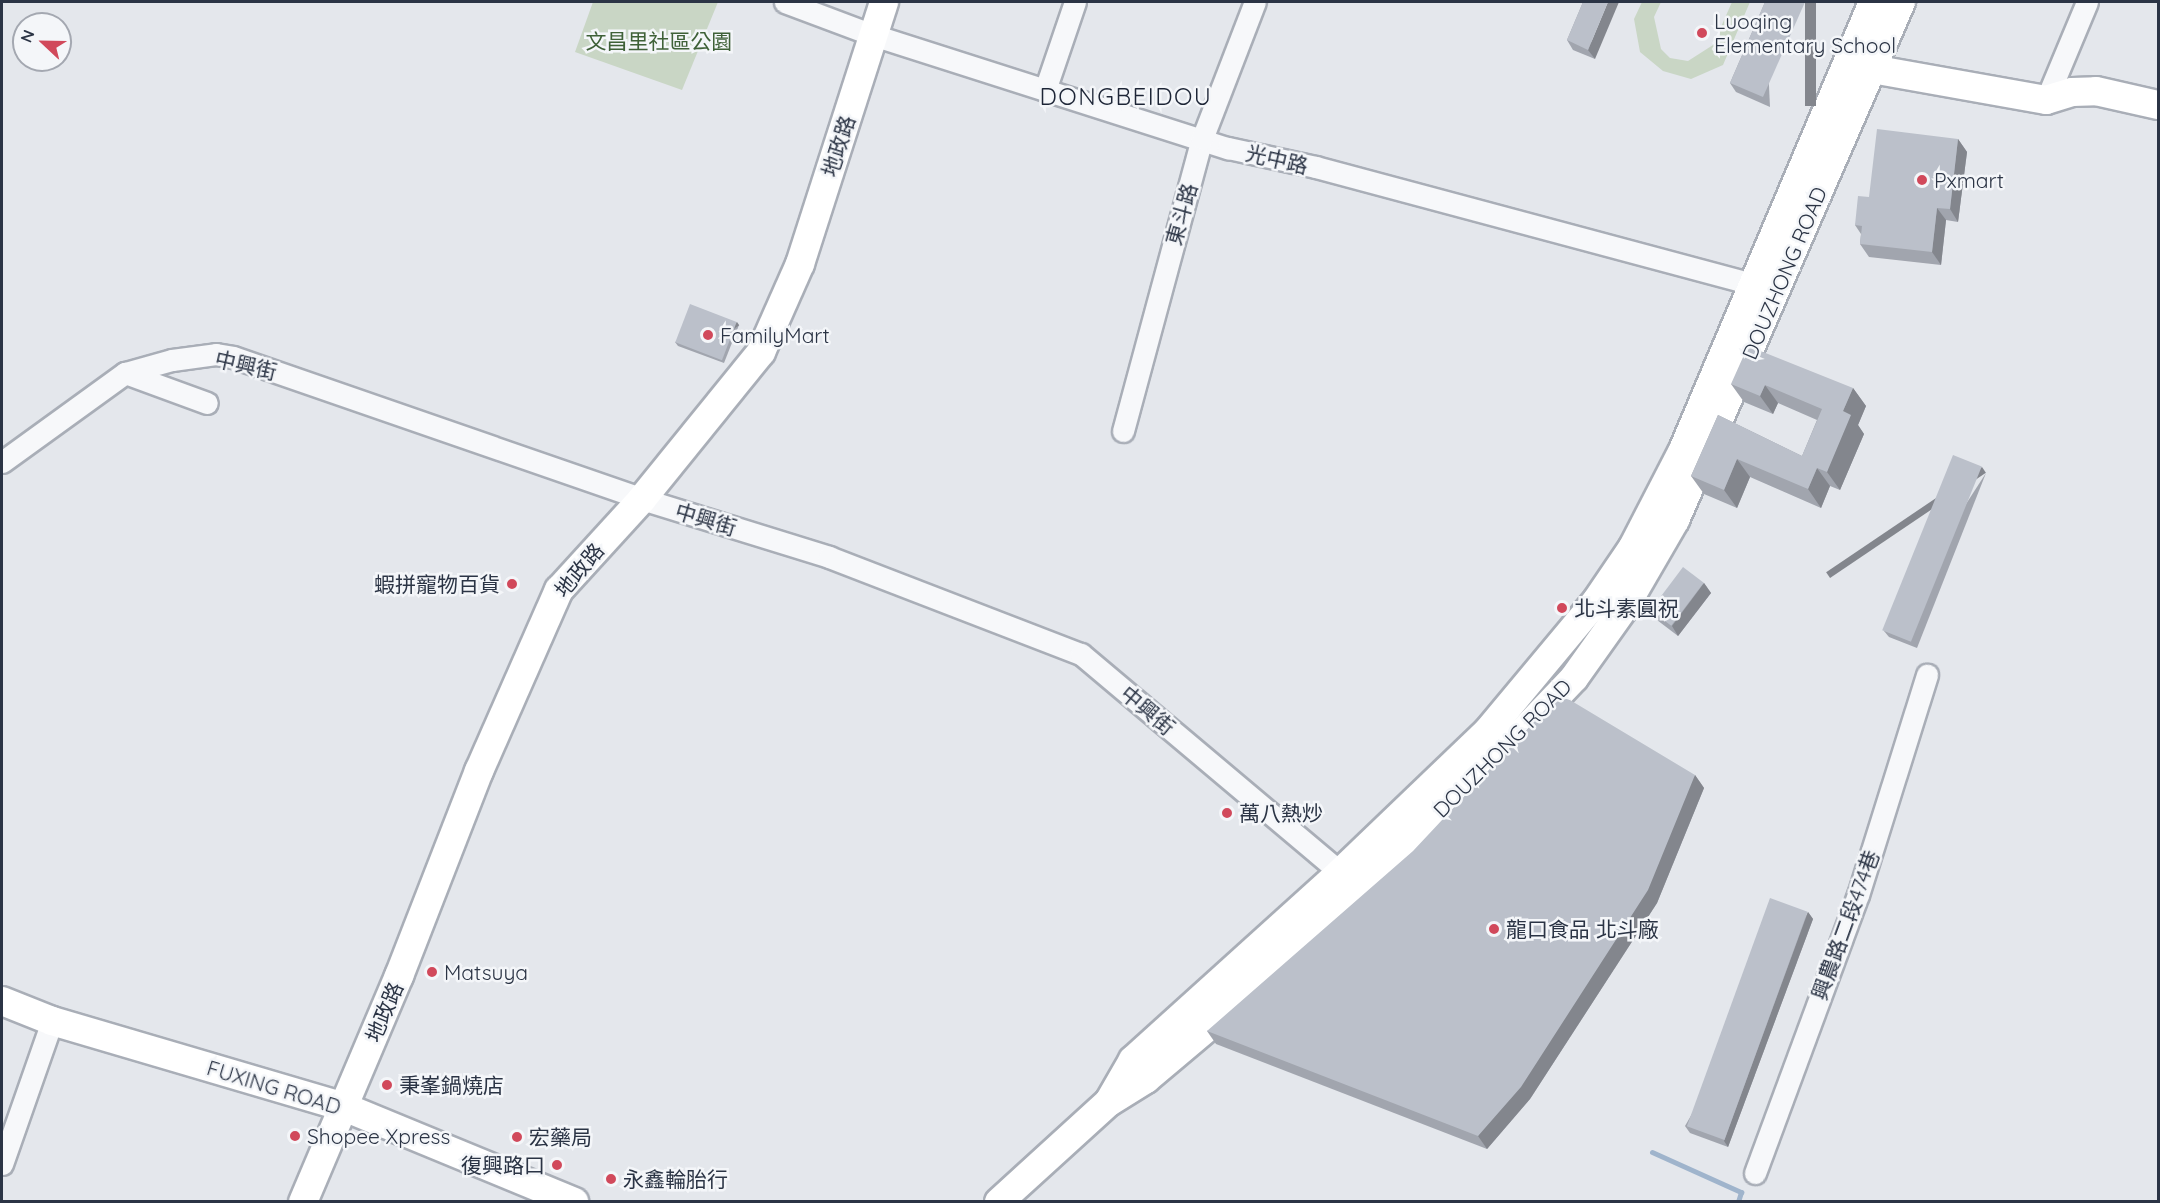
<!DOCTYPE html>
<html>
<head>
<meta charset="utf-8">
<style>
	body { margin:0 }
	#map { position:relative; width:2160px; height:1203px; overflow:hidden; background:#e4e7ec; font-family:Quicksand,"Noto Sans TC",sans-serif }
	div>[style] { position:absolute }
	.green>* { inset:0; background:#c9d6c5 }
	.stream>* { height:5px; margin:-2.5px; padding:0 2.5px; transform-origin:2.5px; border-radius:2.5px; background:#9fb4cc }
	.roads { filter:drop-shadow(2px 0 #a9aeb7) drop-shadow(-2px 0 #a9aeb7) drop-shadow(0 2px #a9aeb7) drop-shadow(0 -2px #a9aeb7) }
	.street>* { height:21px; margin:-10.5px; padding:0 10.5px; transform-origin:10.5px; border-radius:10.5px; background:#f7f8fa }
	.secondary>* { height:28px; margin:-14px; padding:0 14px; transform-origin:14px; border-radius:14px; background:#fff }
	.wall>* { inset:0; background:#a1a5ae }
	.shaded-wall>* { inset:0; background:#83868d; transform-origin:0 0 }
	.building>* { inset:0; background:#bbc0ca; transform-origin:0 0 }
	.dots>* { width:16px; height:16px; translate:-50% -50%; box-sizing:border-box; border:3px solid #f4f6f9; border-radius:50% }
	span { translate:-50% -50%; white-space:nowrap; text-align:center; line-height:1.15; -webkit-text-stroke:5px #f4f6f9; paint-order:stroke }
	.poi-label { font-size:21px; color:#2b3445 }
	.left { translate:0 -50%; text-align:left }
	.right { translate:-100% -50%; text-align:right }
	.park-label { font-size:21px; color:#3f6138 }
	.street-label { font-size:21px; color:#2b3445 }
	.quarter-label { font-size:24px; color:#1d2536; letter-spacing:1.5px }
	.frame { position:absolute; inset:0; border:3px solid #2b3445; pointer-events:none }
	.north { position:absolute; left:12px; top:12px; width:60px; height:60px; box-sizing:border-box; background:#f4f6f9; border:2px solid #a4a8b1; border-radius:50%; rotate:292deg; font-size:16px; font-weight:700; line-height:24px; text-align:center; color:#2b3445 }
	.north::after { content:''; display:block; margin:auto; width:21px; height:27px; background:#d1495b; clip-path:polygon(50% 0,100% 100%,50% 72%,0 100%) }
</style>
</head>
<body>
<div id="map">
	<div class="green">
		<i style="clip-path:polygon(593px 2px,718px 2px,682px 90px,575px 52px)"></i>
		<i style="clip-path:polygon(1642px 2px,1661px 2px,1654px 17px,1661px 49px,1670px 58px,1688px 61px,1713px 45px,1732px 2px,1750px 2px,1723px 65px,1691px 79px,1663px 71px,1640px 52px,1634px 19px)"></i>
	</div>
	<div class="stream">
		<i style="left:1652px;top:1152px;width:98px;rotate:24.2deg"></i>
		<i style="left:1741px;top:1192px;width:10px;rotate:107deg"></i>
	</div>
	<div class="roads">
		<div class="street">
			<i style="left:785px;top:2px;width:94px;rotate:20.6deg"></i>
			<i style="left:873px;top:35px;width:373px;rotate:17.7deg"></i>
			<i style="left:1228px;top:148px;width:90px;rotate:12.2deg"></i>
			<i style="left:1316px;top:167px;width:468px;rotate:15deg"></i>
			<i style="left:1045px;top:90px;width:93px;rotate:-71.2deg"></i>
			<i style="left:2046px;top:100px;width:106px;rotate:-67.3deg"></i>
			<i style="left:125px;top:373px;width:87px;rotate:20.1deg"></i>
			<i style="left:1123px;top:431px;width:302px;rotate:-74.9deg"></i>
			<i style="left:1202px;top:139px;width:147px;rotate:-68.9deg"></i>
			<i style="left:2px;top:462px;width:152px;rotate:-35.9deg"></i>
			<i style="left:125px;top:373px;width:49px;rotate:-15.5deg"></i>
			<i style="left:172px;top:360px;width:44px;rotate:-7.8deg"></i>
			<i style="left:216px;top:354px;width:17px;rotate:10deg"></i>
			<i style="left:233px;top:357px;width:433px;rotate:19.1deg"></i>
			<i style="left:642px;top:499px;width:196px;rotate:17.2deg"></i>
			<i style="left:829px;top:557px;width:270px;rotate:21.1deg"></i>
			<i style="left:1081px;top:654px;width:353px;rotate:40.1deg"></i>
			<i style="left:2px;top:1164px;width:151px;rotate:-70.7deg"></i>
			<i style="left:1755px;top:1173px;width:296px;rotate:-69.7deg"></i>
			<i style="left:1858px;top:895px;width:231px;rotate:-72.6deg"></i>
		</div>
		<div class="secondary">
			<i style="left:1855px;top:66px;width:194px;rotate:10.1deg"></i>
			<i style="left:2046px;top:100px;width:27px;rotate:-17deg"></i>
			<i style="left:2072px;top:92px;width:24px;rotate:-2deg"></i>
			<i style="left:2096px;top:91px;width:64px;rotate:12.7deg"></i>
			<i style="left:2px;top:1001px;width:54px;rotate:21.8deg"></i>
			<i style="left:52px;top:1021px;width:304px;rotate:16.4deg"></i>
			<i style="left:344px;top:1107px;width:249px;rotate:22.4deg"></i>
			<i style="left:1110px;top:1100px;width:46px;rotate:-60.1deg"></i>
			<i style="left:1133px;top:1060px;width:280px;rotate:-42.1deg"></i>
			<i style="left:1341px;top:872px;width:204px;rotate:-43.8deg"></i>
			<i style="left:1488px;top:731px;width:170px;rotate:-50.2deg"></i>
			<i style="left:1597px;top:600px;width:64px;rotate:-55.8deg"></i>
			<i style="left:1633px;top:547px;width:109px;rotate:-62.7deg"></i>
			<i style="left:1683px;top:450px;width:487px;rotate:-67deg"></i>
			<i style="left:303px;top:1202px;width:246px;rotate:-67deg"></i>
			<i style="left:399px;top:976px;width:220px;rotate:-68.7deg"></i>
			<i style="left:479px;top:771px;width:198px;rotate:-66.2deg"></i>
			<i style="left:559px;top:590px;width:123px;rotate:-47.6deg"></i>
			<i style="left:642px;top:499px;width:189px;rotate:-51deg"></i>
			<i style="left:761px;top:352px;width:96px;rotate:-66.1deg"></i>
			<i style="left:800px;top:264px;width:275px;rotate:-72.2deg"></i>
			<i style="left:999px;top:1202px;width:149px;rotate:-42.3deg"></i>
			<i style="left:1109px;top:1102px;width:44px;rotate:-31.9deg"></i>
			<i style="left:1146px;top:1079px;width:99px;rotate:-40.1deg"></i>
			<i style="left:1222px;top:1015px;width:374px;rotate:-42.9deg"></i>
			<i style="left:1496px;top:760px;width:113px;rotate:-46.4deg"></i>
			<i style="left:1574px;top:678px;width:86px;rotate:-54.5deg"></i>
			<i style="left:1624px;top:608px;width:102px;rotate:-59.9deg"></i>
			<i style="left:1675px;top:520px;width:565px;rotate:-66.43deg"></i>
		</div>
	</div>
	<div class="wall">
		<i style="clip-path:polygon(1583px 2px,1595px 59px,1573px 50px,1567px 40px)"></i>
		<i style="clip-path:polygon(1765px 2px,1770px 107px,1736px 92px,1730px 83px)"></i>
		<i style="clip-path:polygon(1958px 139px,1967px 152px,1958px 222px,1946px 220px,1941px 265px,1869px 257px,1860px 244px,1861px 234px,1855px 225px,1869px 197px)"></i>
		<i style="clip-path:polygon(739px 325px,724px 363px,678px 346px,675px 342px)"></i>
		<i style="clip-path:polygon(1731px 384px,1853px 388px,1866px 406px,1858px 425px,1864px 434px,1840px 490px,1830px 486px,1821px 508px,1750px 477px,1737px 508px,1704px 494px,1691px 476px,1718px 415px,1802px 456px,1817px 420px,1778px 403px,1773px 414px,1744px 402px)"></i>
		<i style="clip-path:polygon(1986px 473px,1917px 648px,1889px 637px,1884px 631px)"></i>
		<i style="clip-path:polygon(1704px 583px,1711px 593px,1678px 636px,1657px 620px,1650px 610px)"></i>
		<i style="clip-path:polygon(1695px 775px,1704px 788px,1657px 903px,1530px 1099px,1487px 1149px,1216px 1044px,1207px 1031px)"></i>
		<i style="clip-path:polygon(1808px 912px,1813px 919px,1728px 1147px,1690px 1133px,1685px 1126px)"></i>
	</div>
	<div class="shaded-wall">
		<i style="clip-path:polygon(1608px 2px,1619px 2px,1595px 59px,1588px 50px)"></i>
		<i style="left:1805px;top:2px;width:11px;height:104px"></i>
		<i style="clip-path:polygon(1958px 139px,1967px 152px,1958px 222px,1950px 209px)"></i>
		<i style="clip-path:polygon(1937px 208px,1946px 220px,1941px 265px,1932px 252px)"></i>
		<i style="left:737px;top:322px;width:4px;height:41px;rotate:56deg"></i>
		<i style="clip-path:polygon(1765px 385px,1778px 403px,1773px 414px,1760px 396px)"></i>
		<i style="clip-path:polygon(1853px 388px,1866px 406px,1858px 425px,1864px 434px,1840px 490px,1827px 472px,1843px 411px)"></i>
		<i style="clip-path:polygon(1737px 459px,1750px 477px,1737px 508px,1724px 490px)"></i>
		<i style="left:1982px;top:467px;width:7px;height:188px;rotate:56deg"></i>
		<i style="clip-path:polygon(1817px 468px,1830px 486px,1821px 508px,1808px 489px)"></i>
		<i style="clip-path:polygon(1704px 583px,1711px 593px,1678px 636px,1672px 626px)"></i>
		<i style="clip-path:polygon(1695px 775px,1704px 788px,1657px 903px,1530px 1099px,1487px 1149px,1478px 1136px)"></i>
		<i style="clip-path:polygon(1808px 912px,1813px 919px,1728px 1147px,1724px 1141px)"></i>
	</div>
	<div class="building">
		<i style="clip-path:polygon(1583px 2px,1608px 2px,1588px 50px,1567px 40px)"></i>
		<i style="clip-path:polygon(1765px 2px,1805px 2px,1763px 97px,1730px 83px)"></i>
		<i style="clip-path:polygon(1877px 129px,1958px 139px,1950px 209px,1937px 208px,1932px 252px,1860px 244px,1862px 226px,1855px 225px,1858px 196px,1869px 197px)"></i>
		<i style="left:690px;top:304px;width:50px;height:41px;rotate:21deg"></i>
		<i style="clip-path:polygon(1748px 346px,1853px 388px,1843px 411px,1851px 415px,1827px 472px,1817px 468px,1808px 489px,1737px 459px,1724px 490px,1691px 476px,1718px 415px,1802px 456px,1822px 409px,1765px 385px,1760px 396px,1731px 384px)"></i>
		<i style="left:1953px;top:455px;width:31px;height:189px;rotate:22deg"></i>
		<i style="left:1683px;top:567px;width:26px;height:54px;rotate:37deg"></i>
		<i style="clip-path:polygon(1560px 694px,1695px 775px,1648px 890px,1521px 1087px,1478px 1136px,1207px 1031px,1413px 851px)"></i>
		<i style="left:1770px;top:898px;width:40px;height:243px;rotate:20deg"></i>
	</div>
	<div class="dots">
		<i style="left:1702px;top:33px;background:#d1495b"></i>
		<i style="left:1922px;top:180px;background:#d1495b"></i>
		<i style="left:708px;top:335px;background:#d1495b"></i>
		<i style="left:512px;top:584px;background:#d1495b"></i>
		<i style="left:1562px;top:608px;background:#d1495b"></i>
		<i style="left:1227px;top:813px;background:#d1495b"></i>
		<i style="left:1494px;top:929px;background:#d1495b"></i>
		<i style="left:432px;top:972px;background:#d1495b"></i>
		<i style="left:387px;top:1085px;background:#d1495b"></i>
		<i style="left:295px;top:1136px;background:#d1495b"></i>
		<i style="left:517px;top:1137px;background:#d1495b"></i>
		<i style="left:557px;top:1165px;background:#d1495b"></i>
		<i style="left:611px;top:1179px;background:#d1495b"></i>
	</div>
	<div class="poi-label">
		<span class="left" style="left:1714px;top:33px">Luoqing<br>Elementary School</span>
		<span class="left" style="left:1934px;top:180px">Pxmart</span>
		<span class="left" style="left:720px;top:335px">FamilyMart</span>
		<span class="right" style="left:500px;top:584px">蝦拼寵物百貨</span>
		<span class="left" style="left:1574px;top:608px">北斗素圓祝</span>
		<span class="left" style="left:1239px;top:813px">萬八熱炒</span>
		<span class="left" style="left:1506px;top:929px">龍口食品 北斗廠</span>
		<span class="left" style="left:444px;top:972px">Matsuya</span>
		<span class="left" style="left:399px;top:1085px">秉峯鍋燒店</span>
		<span class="left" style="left:307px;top:1136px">Shopee Xpress</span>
		<span class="left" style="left:529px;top:1137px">宏藥局</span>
		<span class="right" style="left:545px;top:1165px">復興路口</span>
		<span class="left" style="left:623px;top:1179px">永鑫輪胎行</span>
	</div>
	<div class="park-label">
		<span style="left:659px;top:41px">文昌里社區公園</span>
	</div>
	<div class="street-label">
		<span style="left:838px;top:146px;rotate:-72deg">地政路</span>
		<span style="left:1277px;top:159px;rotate:13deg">光中路</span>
		<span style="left:1181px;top:214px;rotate:-74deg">東斗路</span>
		<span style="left:1784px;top:273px;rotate:-67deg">DOUZHONG ROAD</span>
		<span style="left:246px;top:365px;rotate:13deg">中興街</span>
		<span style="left:706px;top:519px;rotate:17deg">中興街</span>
		<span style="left:579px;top:570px;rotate:-50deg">地政路</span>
		<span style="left:1148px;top:710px;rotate:40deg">中興街</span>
		<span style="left:1502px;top:748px;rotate:-45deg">DOUZHONG ROAD</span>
		<span style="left:1845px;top:925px;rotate:-70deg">興農路二段474巷</span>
		<span style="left:384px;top:1012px;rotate:-67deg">地政路</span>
		<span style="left:274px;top:1087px;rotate:17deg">FUXING ROAD</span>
	</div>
	<div class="quarter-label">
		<span style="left:1126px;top:97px">DONGBEIDOU</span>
	</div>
	<div class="frame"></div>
	<div class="north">N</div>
</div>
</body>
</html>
